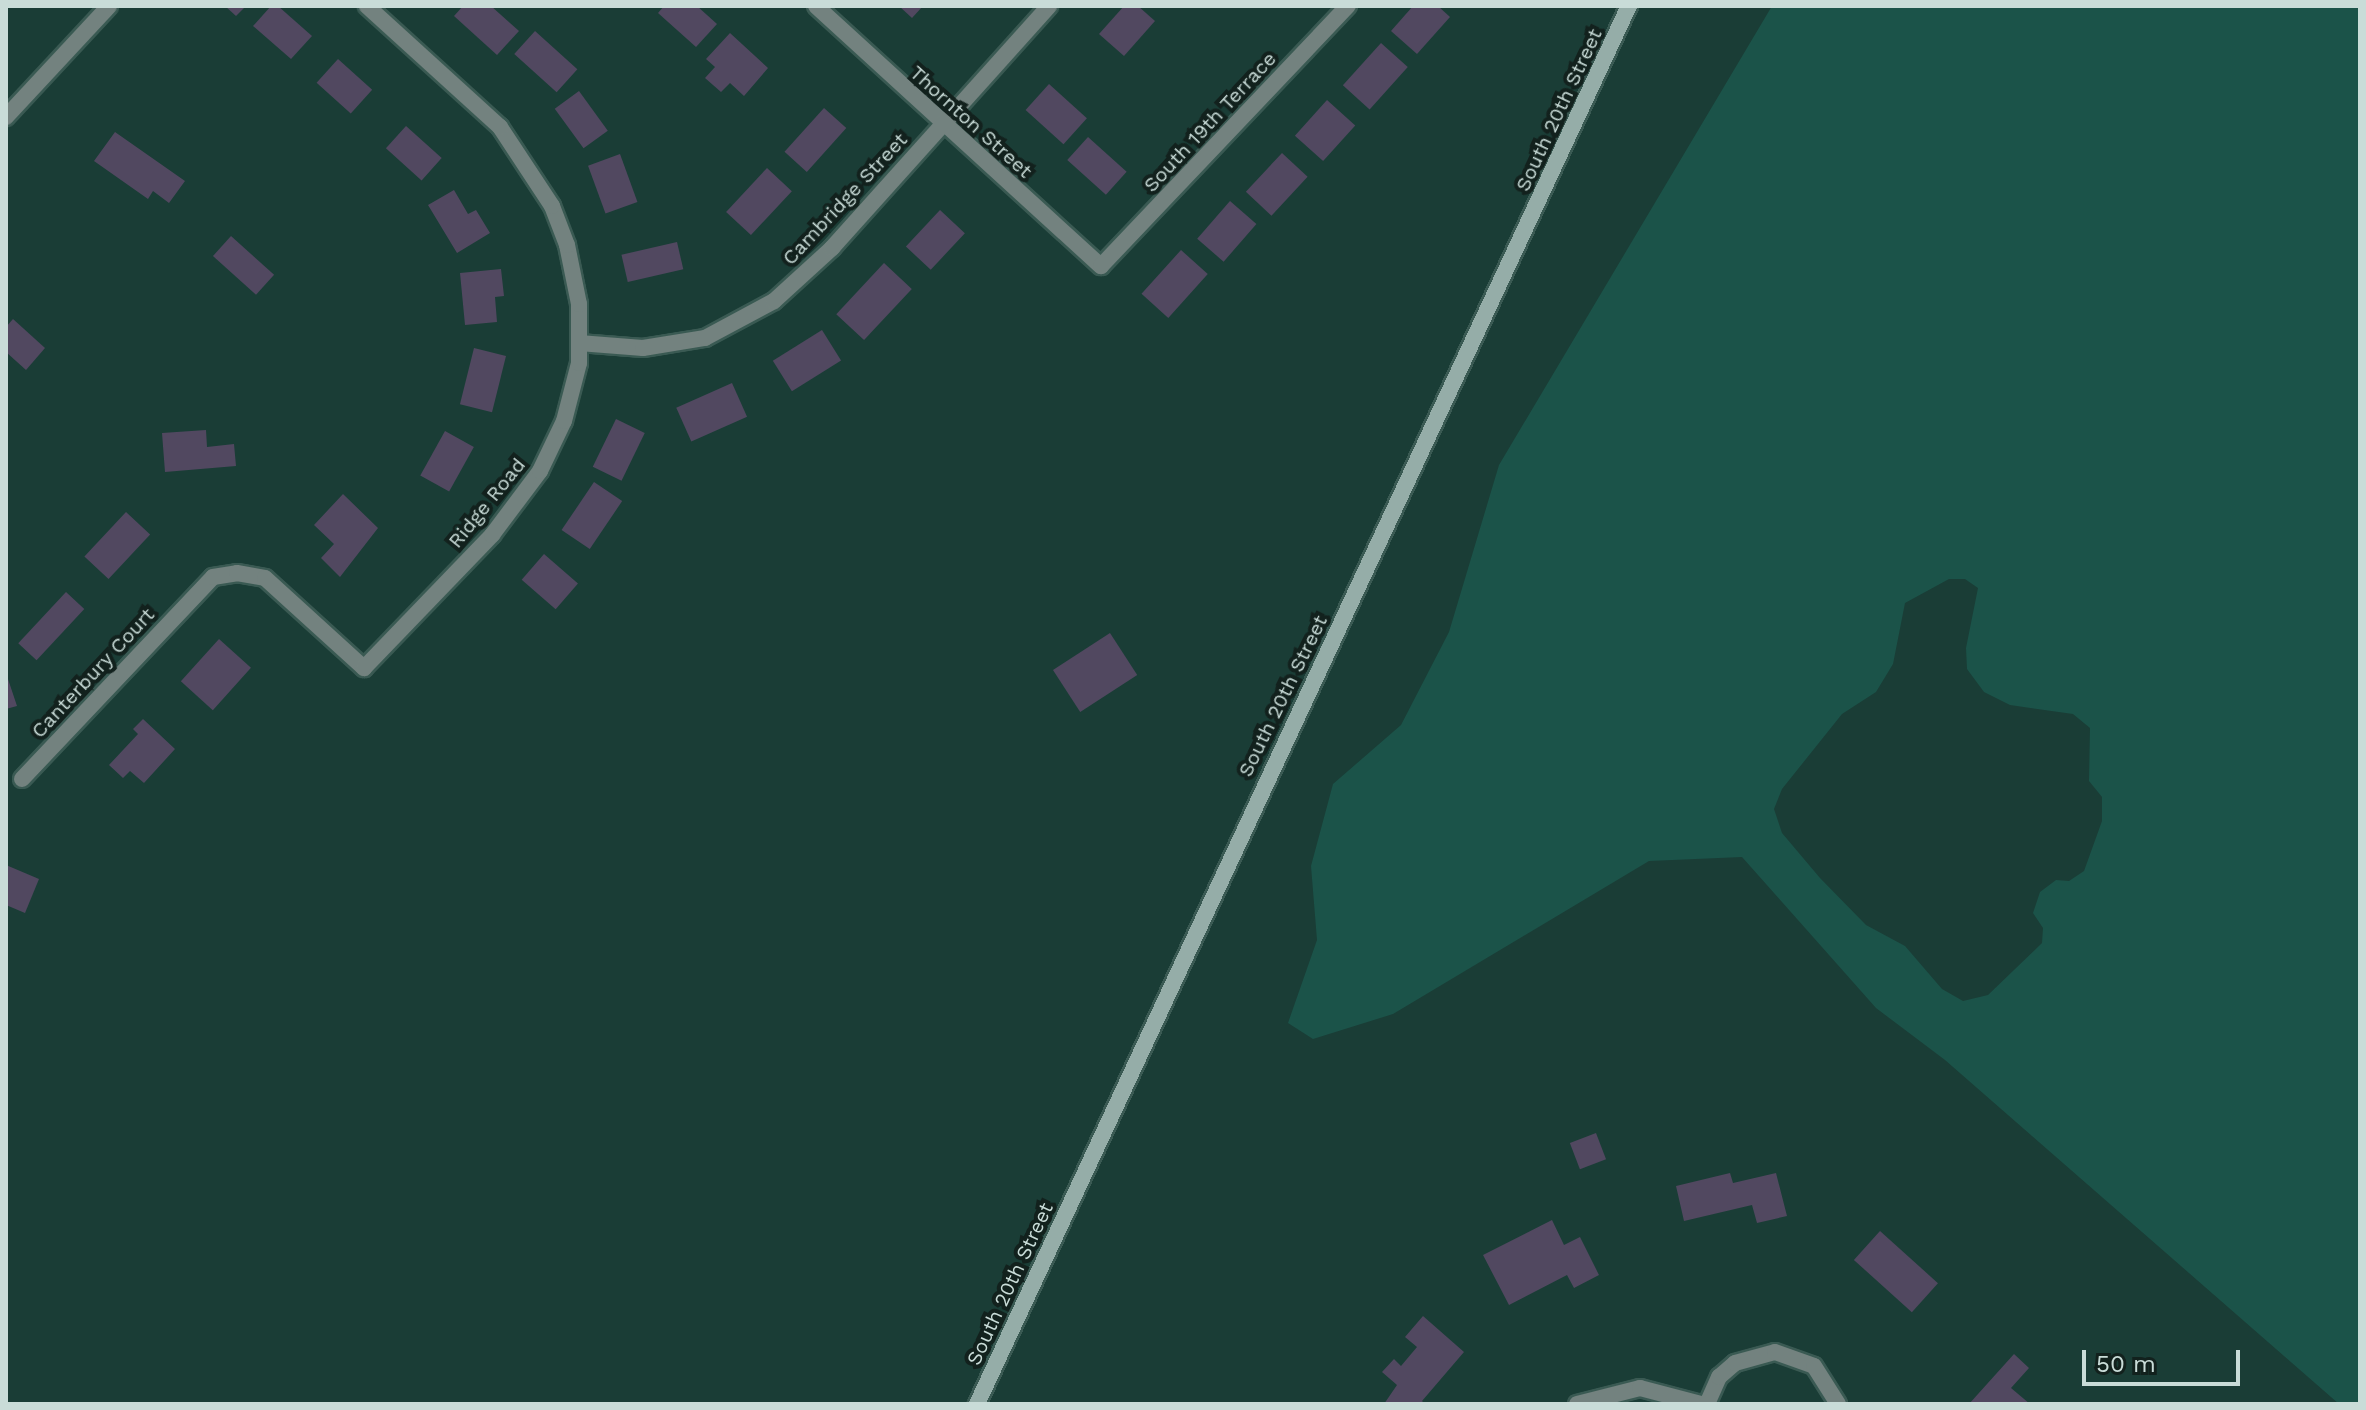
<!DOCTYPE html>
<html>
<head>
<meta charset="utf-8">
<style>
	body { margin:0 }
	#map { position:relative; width:2366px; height:1410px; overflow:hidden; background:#1a3d36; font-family:"Work Sans",sans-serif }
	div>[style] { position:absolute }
	.green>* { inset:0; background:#1b5349 }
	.building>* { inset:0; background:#514860; transform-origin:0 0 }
	.roads { filter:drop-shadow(2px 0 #3a5a53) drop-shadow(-2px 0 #3a5a53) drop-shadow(0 2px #3a5a53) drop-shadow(0 -2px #3a5a53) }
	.minor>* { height:16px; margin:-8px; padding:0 8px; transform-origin:8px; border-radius:8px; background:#73827f }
	.secondary>* { height:16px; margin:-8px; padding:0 8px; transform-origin:8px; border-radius:8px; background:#95ada8 }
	span { translate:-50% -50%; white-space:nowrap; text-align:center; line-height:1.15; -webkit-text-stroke:8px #12211d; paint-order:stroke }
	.street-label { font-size:20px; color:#c9dcd8 }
	.frame { position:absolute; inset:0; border:8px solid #c9dcd8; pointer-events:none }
	.scale { position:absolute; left:2082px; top:1350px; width:158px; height:36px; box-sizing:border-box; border:4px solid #c9dcd8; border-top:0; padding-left:10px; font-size:24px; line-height:28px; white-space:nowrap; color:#c9dcd8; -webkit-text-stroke:6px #12211d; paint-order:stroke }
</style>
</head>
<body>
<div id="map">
	<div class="green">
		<i style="clip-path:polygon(evenodd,1772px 6px,2360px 6px,2360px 1404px,2339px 1404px,1945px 1060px,1876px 1008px,1742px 857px,1649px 861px,1393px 1014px,1313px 1039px,1288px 1023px,1317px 940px,1311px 866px,1333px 784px,1401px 725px,1449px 632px,1499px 465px,1772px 6px,1949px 579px,1965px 579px,1978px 588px,1966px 648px,1967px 669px,1984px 692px,2010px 705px,2073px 714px,2090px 728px,2089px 781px,2102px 797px,2102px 821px,2084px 871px,2069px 881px,2056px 880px,2040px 892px,2033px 913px,2043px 928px,2042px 943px,1988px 995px,1963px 1001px,1942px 989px,1905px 946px,1866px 925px,1820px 878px,1782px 833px,1774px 809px,1782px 789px,1842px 714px,1876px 692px,1893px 664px,1905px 603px,1949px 579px)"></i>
	</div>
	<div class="building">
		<i style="clip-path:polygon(225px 6px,246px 6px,236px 16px)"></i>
		<i style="clip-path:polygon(271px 6px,278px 6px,312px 36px,291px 59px,253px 26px)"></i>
		<i style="clip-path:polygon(463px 6px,491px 6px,519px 31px,497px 55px,454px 16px)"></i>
		<i style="clip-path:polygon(664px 6px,697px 6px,717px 24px,696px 47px,658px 13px)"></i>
		<i style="clip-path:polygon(899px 6px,923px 6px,912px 18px)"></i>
		<i style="clip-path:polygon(1124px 6px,1138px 6px,1155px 21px,1124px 56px,1099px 34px)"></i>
		<i style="clip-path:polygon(1413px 6px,1438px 6px,1450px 17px,1417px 54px,1391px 31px)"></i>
		<i style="left:535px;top:31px;width:57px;height:31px;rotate:42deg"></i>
		<i style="clip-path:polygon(730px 33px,768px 68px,744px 96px,730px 83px,721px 92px,705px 78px,715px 67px,706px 59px)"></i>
		<i style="left:1381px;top:43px;width:36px;height:57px;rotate:42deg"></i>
		<i style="left:338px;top:59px;width:46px;height:32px;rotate:42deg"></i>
		<i style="left:1049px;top:84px;width:51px;height:35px;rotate:42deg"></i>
		<i style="left:579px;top:91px;width:49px;height:30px;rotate:54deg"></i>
		<i style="left:1327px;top:100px;width:38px;height:48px;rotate:42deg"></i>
		<i style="left:824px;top:108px;width:30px;height:59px;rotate:42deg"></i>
		<i style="left:406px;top:126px;width:48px;height:30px;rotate:42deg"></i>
		<i style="clip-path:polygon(115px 132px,185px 181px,169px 203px,153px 191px,148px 199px,94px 161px)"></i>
		<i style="left:1088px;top:137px;width:52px;height:31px;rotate:42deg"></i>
		<i style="left:1282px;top:153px;width:35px;height:53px;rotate:43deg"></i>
		<i style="left:620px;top:154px;width:51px;height:34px;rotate:70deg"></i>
		<i style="left:767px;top:168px;width:34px;height:60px;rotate:43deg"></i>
		<i style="clip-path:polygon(454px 190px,468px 214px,476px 210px,490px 233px,457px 253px,428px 205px)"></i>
		<i style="left:1230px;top:201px;width:35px;height:50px;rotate:41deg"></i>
		<i style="left:940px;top:210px;width:34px;height:50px;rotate:43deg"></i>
		<i style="left:231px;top:236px;width:58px;height:27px;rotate:42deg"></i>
		<i style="left:677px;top:242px;width:28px;height:57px;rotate:77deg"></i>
		<i style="left:1181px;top:250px;width:36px;height:59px;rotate:42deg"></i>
		<i style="left:884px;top:263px;width:38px;height:70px;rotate:43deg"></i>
		<i style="clip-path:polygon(501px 269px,504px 296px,495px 297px,497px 322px,465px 325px,460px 273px)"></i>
		<i style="clip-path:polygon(13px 319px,45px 348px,26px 370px,6px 352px,6px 327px)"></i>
		<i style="left:822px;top:330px;width:36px;height:58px;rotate:58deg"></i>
		<i style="left:474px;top:348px;width:33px;height:58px;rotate:14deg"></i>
		<i style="left:732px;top:383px;width:37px;height:61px;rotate:66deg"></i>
		<i style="left:616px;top:419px;width:32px;height:53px;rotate:26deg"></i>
		<i style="clip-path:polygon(206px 430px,207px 447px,234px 444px,236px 466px,165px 472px,162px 433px)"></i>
		<i style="left:445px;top:431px;width:33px;height:51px;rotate:29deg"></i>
		<i style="left:594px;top:482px;width:34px;height:58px;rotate:34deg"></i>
		<i style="clip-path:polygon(343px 494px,378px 528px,340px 577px,321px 558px,334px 544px,314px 525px)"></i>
		<i style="left:126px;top:512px;width:33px;height:61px;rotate:43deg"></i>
		<i style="left:544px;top:554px;width:45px;height:34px;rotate:41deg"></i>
		<i style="left:66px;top:592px;width:25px;height:70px;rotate:43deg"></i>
		<i style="left:1110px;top:633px;width:50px;height:68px;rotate:57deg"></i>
		<i style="left:219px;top:639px;width:43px;height:57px;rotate:42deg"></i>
		<i style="clip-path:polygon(8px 679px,17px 706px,6px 709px,6px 680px)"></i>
		<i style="clip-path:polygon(143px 719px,175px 749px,144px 783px,130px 771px,123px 778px,109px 765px,138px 734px,133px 729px)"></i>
		<i style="clip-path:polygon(6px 865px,39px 879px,25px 913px,6px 905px)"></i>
		<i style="left:1596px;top:1133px;width:28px;height:28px;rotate:69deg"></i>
		<i style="clip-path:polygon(1730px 1173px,1733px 1183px,1776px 1173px,1787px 1216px,1757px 1223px,1752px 1205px,1684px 1221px,1676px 1186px)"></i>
		<i style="clip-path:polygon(1552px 1220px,1564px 1245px,1580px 1237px,1599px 1275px,1574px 1288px,1567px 1275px,1509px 1305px,1483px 1255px)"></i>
		<i style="left:1880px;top:1231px;width:78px;height:39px;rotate:42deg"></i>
		<i style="clip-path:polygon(1423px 1316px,1464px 1352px,1422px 1401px,1425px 1404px,1384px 1404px,1397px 1385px,1382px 1372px,1394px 1359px,1401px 1366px,1417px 1347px,1405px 1337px)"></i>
		<i style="clip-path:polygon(2014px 1354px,2029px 1368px,2011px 1388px,2030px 1404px,1969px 1404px)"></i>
	</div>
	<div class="roads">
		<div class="minor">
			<i style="left:816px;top:6px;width:386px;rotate:42.4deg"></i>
			<i style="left:1101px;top:266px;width:359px;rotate:-46.5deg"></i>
			<i style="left:6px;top:117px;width:151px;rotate:-47.1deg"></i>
			<i style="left:579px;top:343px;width:64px;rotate:4.5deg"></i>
			<i style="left:643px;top:348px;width:63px;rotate:-9.2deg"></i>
			<i style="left:705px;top:338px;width:78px;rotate:-28.2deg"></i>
			<i style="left:774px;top:301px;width:79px;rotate:-42.4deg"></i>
			<i style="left:832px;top:248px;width:325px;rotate:-48.1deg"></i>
			<i style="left:22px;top:779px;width:278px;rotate:-46.6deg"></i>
			<i style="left:213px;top:577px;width:24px;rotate:-9deg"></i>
			<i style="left:237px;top:573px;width:28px;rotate:10deg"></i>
			<i style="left:265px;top:578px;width:134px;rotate:42.3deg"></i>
			<i style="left:364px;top:668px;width:185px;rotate:-46.1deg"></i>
			<i style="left:492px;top:535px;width:80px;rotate:-53.1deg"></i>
			<i style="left:540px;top:471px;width:55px;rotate:-64.4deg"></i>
			<i style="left:564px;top:421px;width:60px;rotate:-75.5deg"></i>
			<i style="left:579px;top:363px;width:59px;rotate:-90deg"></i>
			<i style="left:579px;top:304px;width:60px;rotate:-101.5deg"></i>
			<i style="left:567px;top:245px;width:42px;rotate:-111deg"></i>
			<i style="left:552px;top:206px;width:95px;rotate:-123.4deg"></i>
			<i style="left:500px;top:127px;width:180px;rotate:-137.7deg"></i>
			<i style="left:1577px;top:1404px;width:65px;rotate:-14.3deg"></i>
			<i style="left:1640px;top:1388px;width:63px;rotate:14.7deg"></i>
			<i style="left:1707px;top:1404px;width:30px;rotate:-66deg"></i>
			<i style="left:1719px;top:1377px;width:21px;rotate:-41deg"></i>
			<i style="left:1735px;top:1363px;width:41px;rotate:-15.4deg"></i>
			<i style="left:1775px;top:1352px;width:41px;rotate:19.7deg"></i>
			<i style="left:1814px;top:1366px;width:45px;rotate:57.7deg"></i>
		</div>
		<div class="secondary">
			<i style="left:977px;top:1404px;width:1543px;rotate:-65deg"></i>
		</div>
	</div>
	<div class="street-label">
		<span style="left:1559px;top:110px;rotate:-65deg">South 20th Street</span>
		<span style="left:971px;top:122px;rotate:42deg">Thornton Street</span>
		<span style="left:1210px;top:122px;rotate:-47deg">South 19th Terrace</span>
		<span style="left:845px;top:199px;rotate:-47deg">Cambridge Street</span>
		<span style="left:487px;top:503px;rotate:-51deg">Ridge Road</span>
		<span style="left:93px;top:673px;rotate:-47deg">Canterbury Court</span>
		<span style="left:1283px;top:696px;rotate:-64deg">South 20th Street</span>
		<span style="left:1010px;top:1284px;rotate:-65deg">South 20th Street</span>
	</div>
	<div class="frame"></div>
	<div class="scale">50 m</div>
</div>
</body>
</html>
